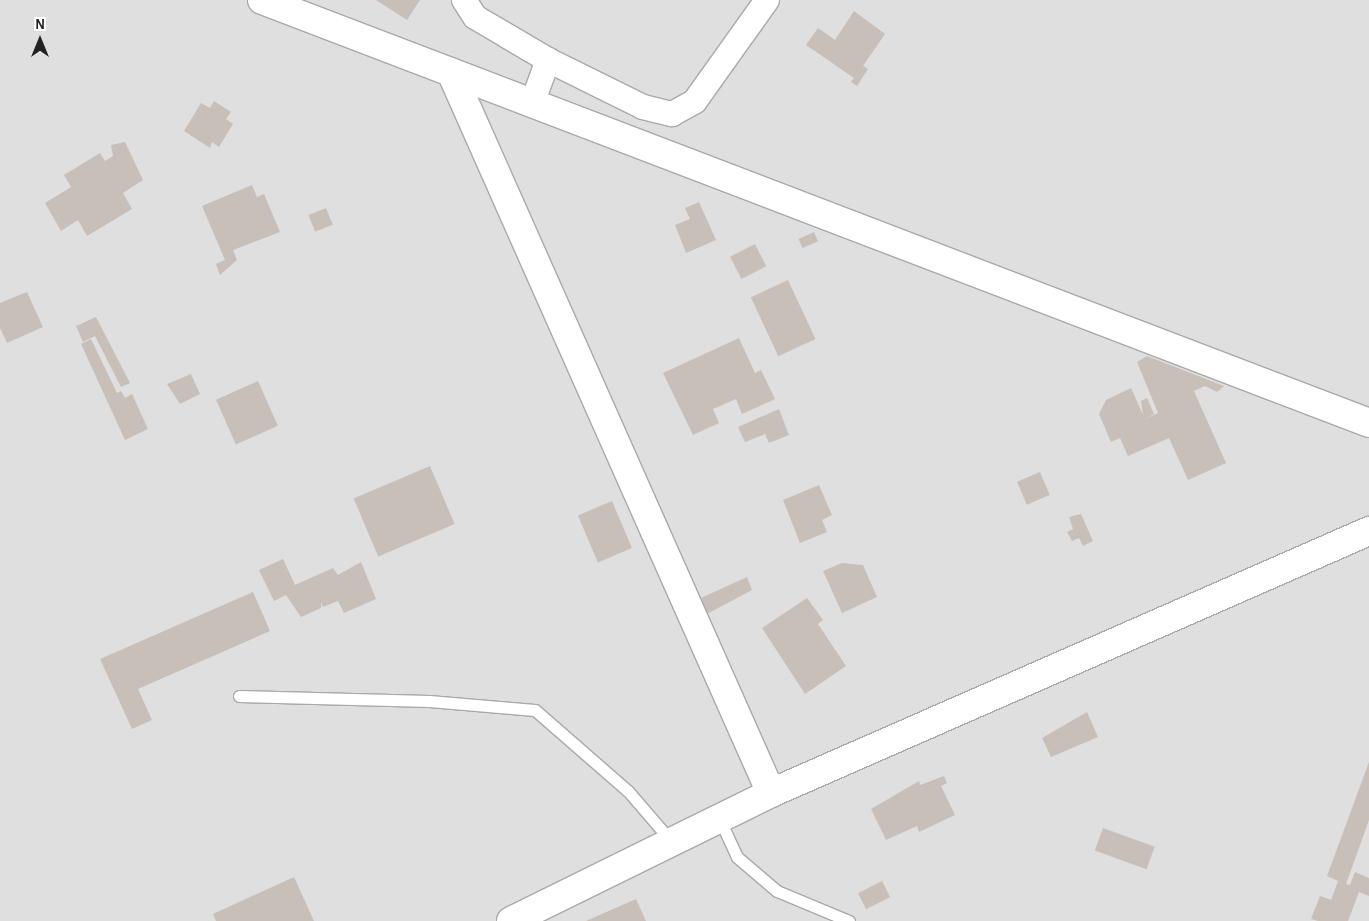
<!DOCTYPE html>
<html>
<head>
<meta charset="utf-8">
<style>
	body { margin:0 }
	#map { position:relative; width:1369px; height:921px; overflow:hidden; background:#f2efe9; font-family:"Alegreya Sans",sans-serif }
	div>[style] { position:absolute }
	.residential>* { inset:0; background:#e0dfdf; transform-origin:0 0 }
	.building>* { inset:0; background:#c7bfb8; transform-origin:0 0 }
	.roads { filter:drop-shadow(1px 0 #a9a9a9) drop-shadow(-1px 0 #a9a9a9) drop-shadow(0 1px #a9a9a9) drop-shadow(0 -1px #a9a9a9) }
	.service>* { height:11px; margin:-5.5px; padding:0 5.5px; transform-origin:5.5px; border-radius:5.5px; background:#fff }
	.minor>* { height:24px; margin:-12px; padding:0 12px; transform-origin:12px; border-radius:12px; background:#fff }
	.tertiary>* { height:28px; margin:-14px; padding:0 14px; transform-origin:14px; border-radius:14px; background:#fff }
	span { translate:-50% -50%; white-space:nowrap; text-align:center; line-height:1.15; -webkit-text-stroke:5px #fff; paint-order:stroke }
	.north { position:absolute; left:15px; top:15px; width:50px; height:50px; -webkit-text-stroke:4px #fff; paint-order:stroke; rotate:0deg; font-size:14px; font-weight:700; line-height:20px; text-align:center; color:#222 }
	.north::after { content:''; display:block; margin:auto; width:18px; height:22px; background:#222; clip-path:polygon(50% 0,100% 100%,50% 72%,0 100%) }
</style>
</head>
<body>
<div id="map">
	<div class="residential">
		<i style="left:0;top:0;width:1369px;height:921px"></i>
	</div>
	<div class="building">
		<i style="clip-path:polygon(376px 0,420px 0,407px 20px)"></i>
		<i style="clip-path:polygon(854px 11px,885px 34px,863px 66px,868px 69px,857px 86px,851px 82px,854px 78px,806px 45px,818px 28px,835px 40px)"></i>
		<i style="clip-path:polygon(214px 101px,231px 112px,226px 119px,233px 124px,219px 147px,212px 142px,210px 148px,184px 131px,201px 103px,210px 108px)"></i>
		<i style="clip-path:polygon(125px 142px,143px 180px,123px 193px,132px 209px,87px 236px,78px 220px,61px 231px,45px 203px,71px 187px,64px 175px,100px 153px,105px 161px,113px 156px,111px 145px)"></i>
		<i style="clip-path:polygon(252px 185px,257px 197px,264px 194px,280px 232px,233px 250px,237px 260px,220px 275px,216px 264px,225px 260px,202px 206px)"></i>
		<i style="clip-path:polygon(699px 202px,716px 240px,686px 253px,675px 225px,690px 219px,685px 208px)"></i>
		<i style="left:326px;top:208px;width:18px;height:19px;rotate:68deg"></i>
		<i style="left:814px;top:232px;width:10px;height:17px;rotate:66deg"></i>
		<i style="left:755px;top:244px;width:25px;height:28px;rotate:63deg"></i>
		<i style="left:788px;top:280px;width:65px;height:41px;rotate:65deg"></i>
		<i style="clip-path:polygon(27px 292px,43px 327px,7px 343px,0 328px,0 303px)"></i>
		<i style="clip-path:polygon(96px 317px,130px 383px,121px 387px,95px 336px,83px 342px,76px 326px)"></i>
		<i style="clip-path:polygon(739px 338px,755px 373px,761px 370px,775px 399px,742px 414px,736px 399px,713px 409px,719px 423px,693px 435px,663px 373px)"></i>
		<i style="clip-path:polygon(91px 339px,117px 393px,121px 391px,125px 398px,132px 394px,148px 429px,125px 440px,81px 344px)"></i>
		<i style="clip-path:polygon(1147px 356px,1224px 386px,1217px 392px,1205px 386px,1194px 391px,1226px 463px,1188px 480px,1169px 438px,1128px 456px,1120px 438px,1111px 442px,1099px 414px,1106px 400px,1131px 388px,1143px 415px,1141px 401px,1147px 398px,1154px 414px,1145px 419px,1158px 413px,1137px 362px)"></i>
		<i style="clip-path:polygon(191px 374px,200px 394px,180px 404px,167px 384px)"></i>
		<i style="left:258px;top:381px;width:49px;height:46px;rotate:66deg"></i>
		<i style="clip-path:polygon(779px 409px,789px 435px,769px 443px,765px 434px,745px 442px,738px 427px)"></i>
		<i style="left:430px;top:466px;width:63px;height:83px;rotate:67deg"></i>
		<i style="left:1040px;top:472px;width:25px;height:25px;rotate:67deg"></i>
		<i style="clip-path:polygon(819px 485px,832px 515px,822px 520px,827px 532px,800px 543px,783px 500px)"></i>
		<i style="left:612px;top:501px;width:51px;height:37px;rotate:67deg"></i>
		<i style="clip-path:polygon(1081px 514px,1093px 541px,1083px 546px,1079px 538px,1072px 541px,1067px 532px,1073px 529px,1069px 517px)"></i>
		<i style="clip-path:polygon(283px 559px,295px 585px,333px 568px,338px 575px,361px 562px,376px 599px,344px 613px,338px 601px,323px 607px,321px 602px,321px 608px,301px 617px,286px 595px,274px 601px,259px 570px)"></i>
		<i style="clip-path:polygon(842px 563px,863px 565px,877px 597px,842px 613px,823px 571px)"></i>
		<i style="clip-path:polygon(747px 577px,752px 590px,705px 615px,701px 598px)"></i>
		<i style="clip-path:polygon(253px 592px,270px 631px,138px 689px,152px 720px,132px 729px,100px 659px)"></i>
		<i style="clip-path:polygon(807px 598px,823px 620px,818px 624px,846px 666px,805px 694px,762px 628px)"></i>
		<i style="clip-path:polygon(1087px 712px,1098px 737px,1051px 757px,1042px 738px)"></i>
		<i style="clip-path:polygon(1369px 762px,1369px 820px,1346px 884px,1350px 885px,1355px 872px,1369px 878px,1369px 896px,1359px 892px,1348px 921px,1318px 921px,1311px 919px,1320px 896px,1331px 900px,1338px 881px,1327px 876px)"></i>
		<i style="clip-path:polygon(944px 776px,947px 783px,941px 786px,955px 815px,919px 832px,917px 826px,886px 840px,871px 809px,919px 781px,920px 785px)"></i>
		<i style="left:1103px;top:828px;width:55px;height:24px;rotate:20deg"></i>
		<i style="clip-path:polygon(294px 877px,314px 921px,216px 921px,213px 914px)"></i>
		<i style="left:882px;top:881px;width:18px;height:27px;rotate:63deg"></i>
		<i style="clip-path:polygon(636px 899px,646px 921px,586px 921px)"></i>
	</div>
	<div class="roads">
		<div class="service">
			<i style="left:239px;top:696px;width:190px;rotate:1.5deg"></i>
			<i style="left:429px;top:701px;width:106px;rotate:4.9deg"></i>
			<i style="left:535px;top:710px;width:123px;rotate:41.1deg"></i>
			<i style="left:628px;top:791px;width:66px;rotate:49.3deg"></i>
			<i style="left:719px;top:818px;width:43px;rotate:65.2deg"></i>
			<i style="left:737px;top:857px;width:52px;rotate:40.4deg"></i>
			<i style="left:777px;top:891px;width:78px;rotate:22.6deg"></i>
		</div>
		<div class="minor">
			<i style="left:464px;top:0;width:20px;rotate:57deg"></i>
			<i style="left:475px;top:17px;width:85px;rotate:30.5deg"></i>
			<i style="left:548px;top:60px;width:106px;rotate:26.3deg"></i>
			<i style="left:643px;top:107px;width:30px;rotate:14deg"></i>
			<i style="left:672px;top:114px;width:26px;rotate:-29deg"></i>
			<i style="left:695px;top:101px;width:124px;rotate:-54.5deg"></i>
			<i style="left:533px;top:101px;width:44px;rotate:-69.9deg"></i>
		</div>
		<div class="tertiary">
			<i style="left:262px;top:0;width:1185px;rotate:20.91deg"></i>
			<i style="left:451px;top:72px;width:789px;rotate:66.07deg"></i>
			<i style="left:511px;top:921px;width:290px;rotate:-26.2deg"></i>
			<i style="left:771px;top:793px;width:653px;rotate:-23.66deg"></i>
		</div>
	</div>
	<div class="north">N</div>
</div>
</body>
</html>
